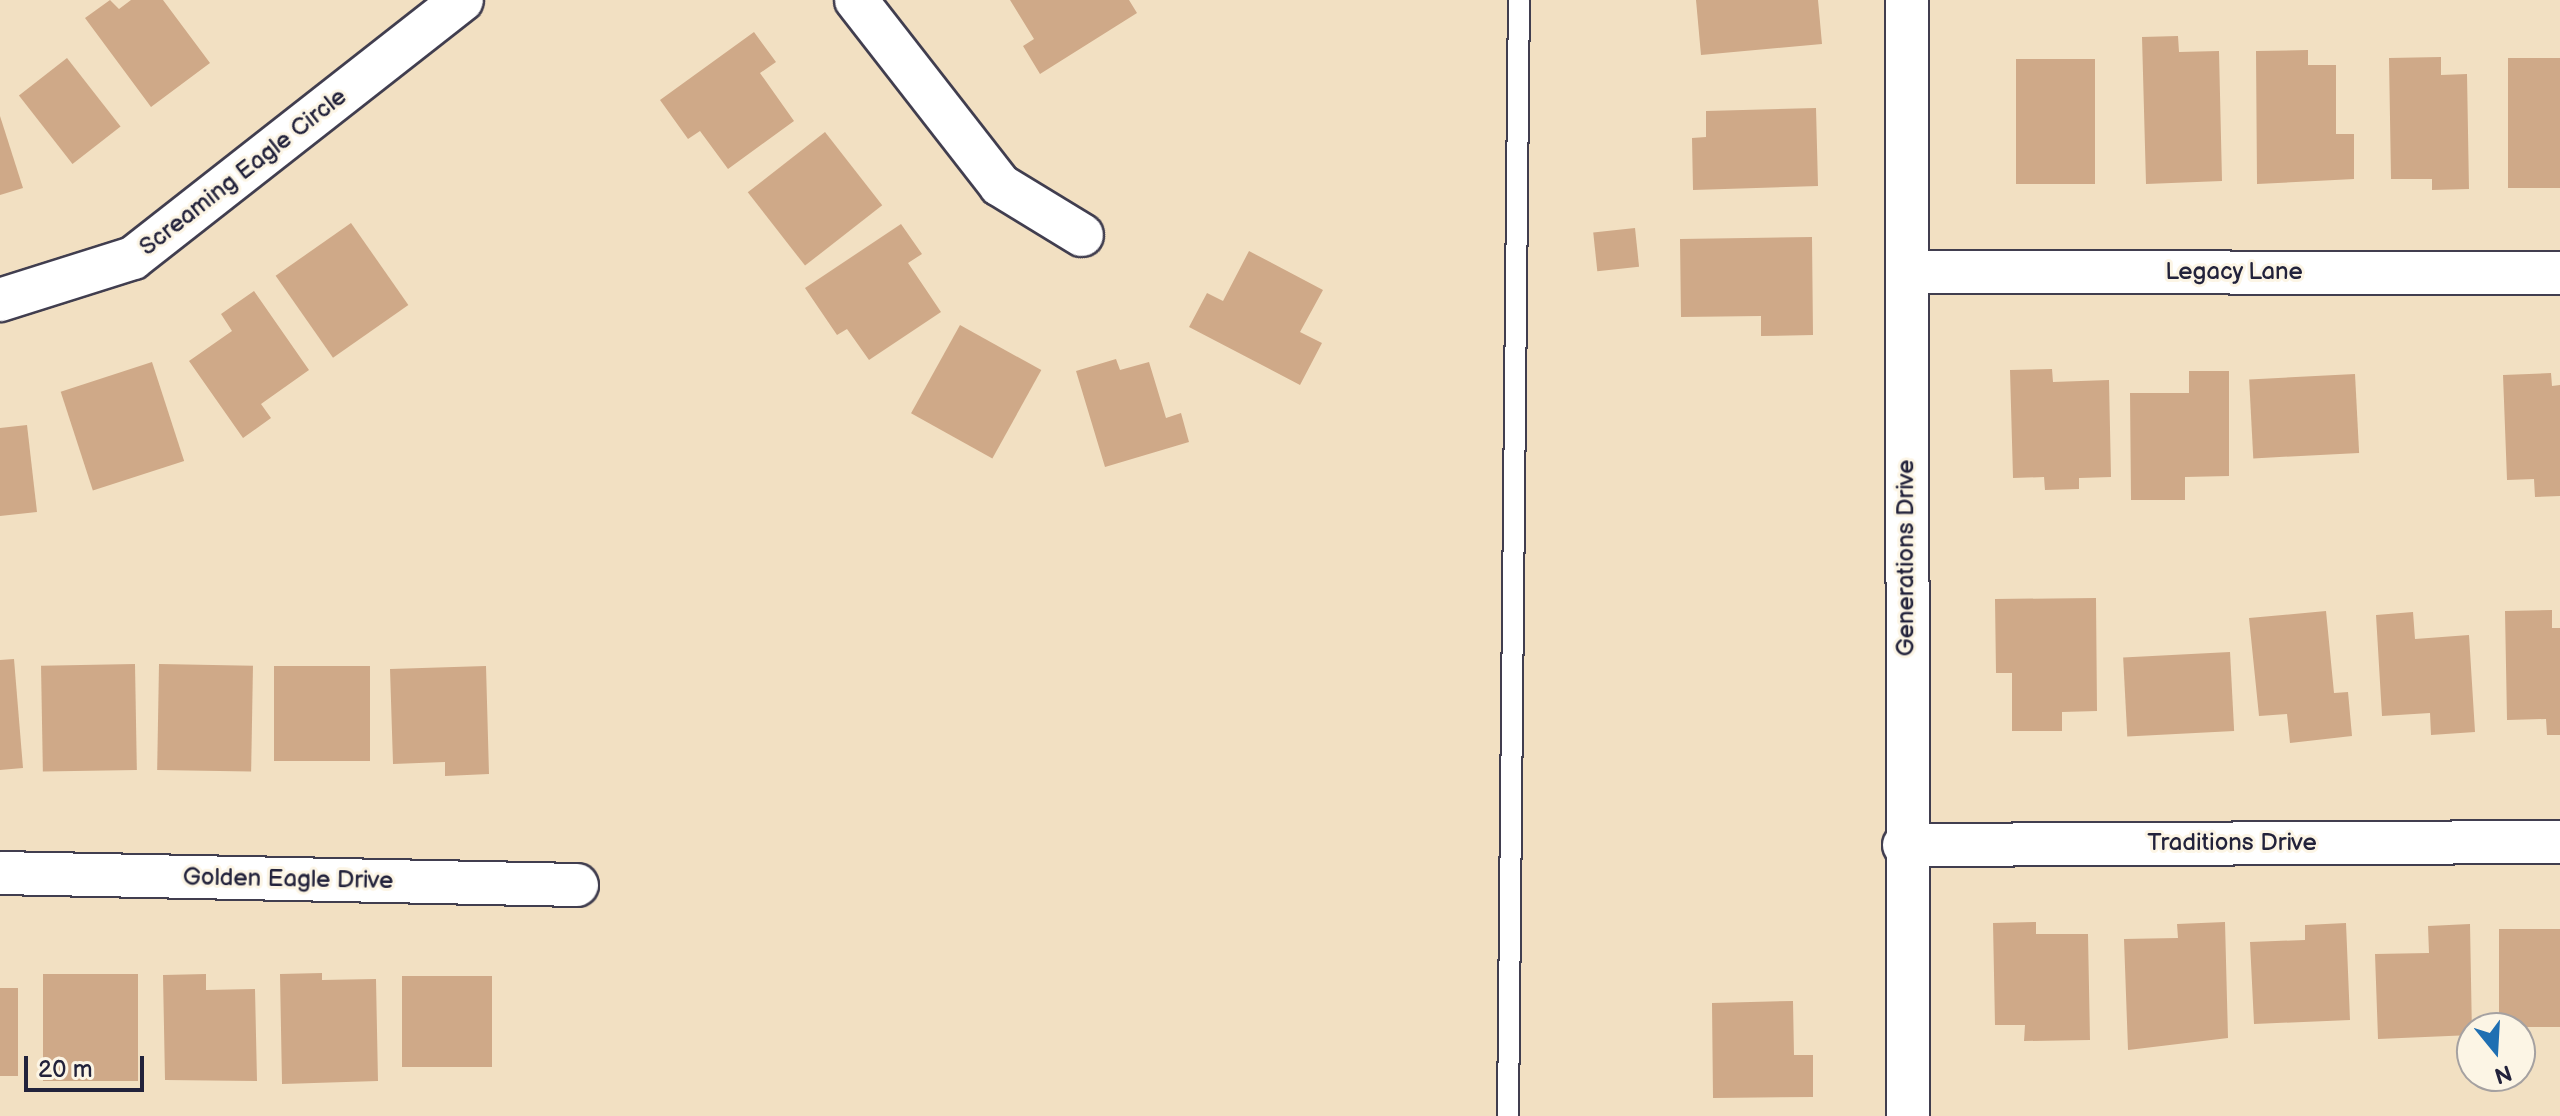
<!DOCTYPE html>
<html>
<head>
<meta charset="utf-8">
<style>
	body { margin:0 }
	#map { position:relative; width:2560px; height:1116px; overflow:hidden; background:#f2e0c2; font-family:"Balsamiq Sans",sans-serif }
	div>[style] { position:absolute }
	.building>* { inset:0; background:#cfa988; transform-origin:0 0 }
	.roads { filter:drop-shadow(2px 0 #413e4f) drop-shadow(-2px 0 #413e4f) drop-shadow(0 2px #413e4f) drop-shadow(0 -2px #413e4f) }
	.service>* { height:20px; margin:-10px; padding:0 10px; transform-origin:10px; border-radius:10px; background:#fff }
	.minor>* { height:42px; margin:-21px; padding:0 21px; transform-origin:21px; border-radius:21px; background:#fff }
	span { translate:-50% -50%; white-space:nowrap; text-align:center; line-height:1.15; -webkit-text-stroke:6px #fcf5e5; paint-order:stroke }
	.street-label { font-size:24px; color:#22223b }
	.north { position:absolute; left:2456px; top:1012px; width:80px; height:80px; box-sizing:border-box; background:#fcf5e5; border:2px solid #a5a1a1; border-radius:50%; rotate:162deg; font-size:22px; font-weight:700; line-height:32px; text-align:center; color:#22223b }
	.north::after { content:''; display:block; margin:auto; width:28px; height:36px; background:#1f6fb2; clip-path:polygon(50% 0,100% 100%,50% 72%,0 100%) }
	.scale { position:absolute; left:24px; top:1056px; width:120px; height:36px; box-sizing:border-box; border:4px solid #22223b; border-top:0; padding-left:10px; font-size:24px; line-height:28px; white-space:nowrap; color:#22223b; -webkit-text-stroke:6px #fcf5e5; paint-order:stroke }
</style>
</head>
<body>
<div id="map">
	<div class="building">
		<i style="clip-path:polygon(110px 0,119px 9px,131px 0,163px 0,210px 63px,151px 107px,85px 18px)"></i>
		<i style="clip-path:polygon(1010px 0,1129px 0,1137px 13px,1040px 74px,1023px 46px,1034px 39px)"></i>
		<i style="clip-path:polygon(1696px 0,1818px 0,1822px 44px,1701px 55px)"></i>
		<i style="clip-path:polygon(754px 32px,776px 62px,760px 73px,794px 121px,728px 169px,700px 131px,688px 139px,660px 100px)"></i>
		<i style="clip-path:polygon(2178px 36px,2179px 52px,2219px 51px,2222px 181px,2146px 184px,2142px 37px)"></i>
		<i style="clip-path:polygon(2308px 50px,2308px 65px,2336px 65px,2336px 134px,2354px 134px,2354px 179px,2257px 184px,2256px 51px)"></i>
		<i style="clip-path:polygon(2441px 57px,2441px 75px,2467px 74px,2469px 189px,2432px 190px,2432px 179px,2391px 179px,2389px 58px)"></i>
		<i style="left:67px;top:58px;width:87px;height:61px;rotate:52deg"></i>
		<i style="left:2560px;top:58px;width:130px;height:52px;rotate:90deg"></i>
		<i style="left:2095px;top:59px;width:125px;height:79px;rotate:90deg"></i>
		<i style="clip-path:polygon(1816px 108px,1818px 186px,1693px 190px,1692px 138px,1706px 137px,1706px 111px)"></i>
		<i style="clip-path:polygon(0 116px,23px 188px,0 195px)"></i>
		<i style="left:825px;top:132px;width:93px;height:98px;rotate:52deg"></i>
		<i style="left:351px;top:223px;width:100px;height:92px;rotate:55deg"></i>
		<i style="clip-path:polygon(901px 224px,922px 254px,908px 263px,941px 312px,869px 360px,847px 329px,837px 335px,805px 288px)"></i>
		<i style="left:1635px;top:228px;width:39px;height:42px;rotate:84deg"></i>
		<i style="clip-path:polygon(1812px 237px,1813px 335px,1761px 336px,1761px 316px,1681px 317px,1680px 239px)"></i>
		<i style="clip-path:polygon(1249px 251px,1323px 290px,1300px 332px,1322px 343px,1300px 385px,1189px 327px,1207px 293px,1223px 301px)"></i>
		<i style="clip-path:polygon(254px 291px,309px 370px,261px 404px,271px 418px,243px 438px,189px 361px,232px 331px,221px 314px)"></i>
		<i style="left:960px;top:325px;width:93px;height:101px;rotate:29deg"></i>
		<i style="clip-path:polygon(1116px 359px,1120px 370px,1149px 362px,1166px 418px,1181px 413px,1189px 442px,1105px 467px,1076px 371px)"></i>
		<i style="left:152px;top:362px;width:104px;height:96px;rotate:72deg"></i>
		<i style="clip-path:polygon(2052px 369px,2053px 382px,2109px 380px,2111px 477px,2079px 478px,2079px 489px,2045px 490px,2044px 477px,2013px 478px,2010px 370px)"></i>
		<i style="clip-path:polygon(2189px 371px,2229px 371px,2229px 476px,2185px 477px,2185px 500px,2131px 500px,2130px 393px,2189px 393px)"></i>
		<i style="clip-path:polygon(2551px 373px,2552px 386px,2560px 385px,2560px 496px,2535px 497px,2534px 479px,2507px 480px,2503px 375px)"></i>
		<i style="left:2355px;top:374px;width:79px;height:106px;rotate:87deg"></i>
		<i style="clip-path:polygon(27px 425px,37px 512px,0 516px,0 428px)"></i>
		<i style="clip-path:polygon(2096px 598px,2097px 711px,2062px 712px,2062px 731px,2012px 731px,2012px 673px,1996px 673px,1995px 599px)"></i>
		<i style="clip-path:polygon(2552px 610px,2552px 628px,2560px 628px,2560px 735px,2547px 735px,2546px 719px,2507px 720px,2505px 611px)"></i>
		<i style="clip-path:polygon(2326px 611px,2334px 693px,2348px 692px,2352px 736px,2290px 743px,2287px 714px,2259px 716px,2249px 618px)"></i>
		<i style="clip-path:polygon(2413px 612px,2415px 639px,2469px 635px,2475px 732px,2431px 735px,2430px 713px,2382px 716px,2376px 615px)"></i>
		<i style="left:2230px;top:652px;width:79px;height:107px;rotate:87deg"></i>
		<i style="clip-path:polygon(14px 659px,23px 768px,0 770px,0 660px)"></i>
		<i style="left:135px;top:664px;width:106px;height:94px;rotate:89deg"></i>
		<i style="left:159px;top:664px;width:94px;height:106px;rotate:1deg"></i>
		<i style="left:274px;top:666px;width:96px;height:95px"></i>
		<i style="clip-path:polygon(486px 666px,489px 774px,445px 776px,445px 762px,393px 764px,390px 669px)"></i>
		<i style="clip-path:polygon(2036px 922px,2036px 934px,2088px 934px,2090px 1040px,2024px 1041px,2025px 1025px,1995px 1025px,1993px 923px)"></i>
		<i style="clip-path:polygon(2225px 922px,2228px 1038px,2128px 1050px,2124px 939px,2178px 938px,2177px 924px)"></i>
		<i style="clip-path:polygon(2346px 923px,2350px 1020px,2254px 1024px,2250px 942px,2305px 940px,2305px 925px)"></i>
		<i style="clip-path:polygon(2470px 924px,2472px 1035px,2378px 1039px,2375px 954px,2429px 953px,2428px 926px)"></i>
		<i style="left:2499px;top:929px;width:61px;height:98px"></i>
		<i style="clip-path:polygon(322px 973px,322px 980px,376px 979px,378px 1081px,282px 1084px,280px 974px)"></i>
		<i style="left:43px;top:974px;width:95px;height:107px"></i>
		<i style="clip-path:polygon(206px 974px,206px 990px,255px 989px,257px 1081px,165px 1080px,163px 975px)"></i>
		<i style="left:492px;top:976px;width:91px;height:90px;rotate:90deg"></i>
		<i style="left:0;top:988px;width:18px;height:88px"></i>
		<i style="clip-path:polygon(1793px 1001px,1794px 1055px,1813px 1055px,1813px 1097px,1713px 1098px,1712px 1003px)"></i>
	</div>
	<div class="roads">
		<div class="service">
			<i style="left:1508px;top:1116px;width:1116px;rotate:-89.44deg"></i>
		</div>
		<div class="minor">
			<i style="left:856px;top:0;width:234px;rotate:52.1deg"></i>
			<i style="left:1000px;top:185px;width:96px;rotate:31.4deg"></i>
			<i style="left:1907px;top:0;width:1116px;rotate:89.95deg"></i>
			<i style="left:1907px;top:272px;width:653px;rotate:0.09deg"></i>
			<i style="left:0;top:300px;width:139px;rotate:-17.5deg"></i>
			<i style="left:133px;top:258px;width:418px;rotate:-38.1deg"></i>
			<i style="left:1904px;top:845px;width:656px;rotate:-0.26deg"></i>
			<i style="left:0;top:873px;width:577px;rotate:1.19deg"></i>
		</div>
	</div>
	<div class="street-label">
		<span style="left:243px;top:172px;rotate:-38deg">Screaming Eagle Circle</span>
		<span style="left:2234px;top:272px">Legacy Lane</span>
		<span style="left:1906px;top:558px;rotate:-90deg">Generations Drive</span>
		<span style="left:2232px;top:843px">Traditions Drive</span>
		<span style="left:288px;top:879px;rotate:1deg">Golden Eagle Drive</span>
	</div>
	<div class="north">N</div>
	<div class="scale">20 m</div>
</div>
</body>
</html>
